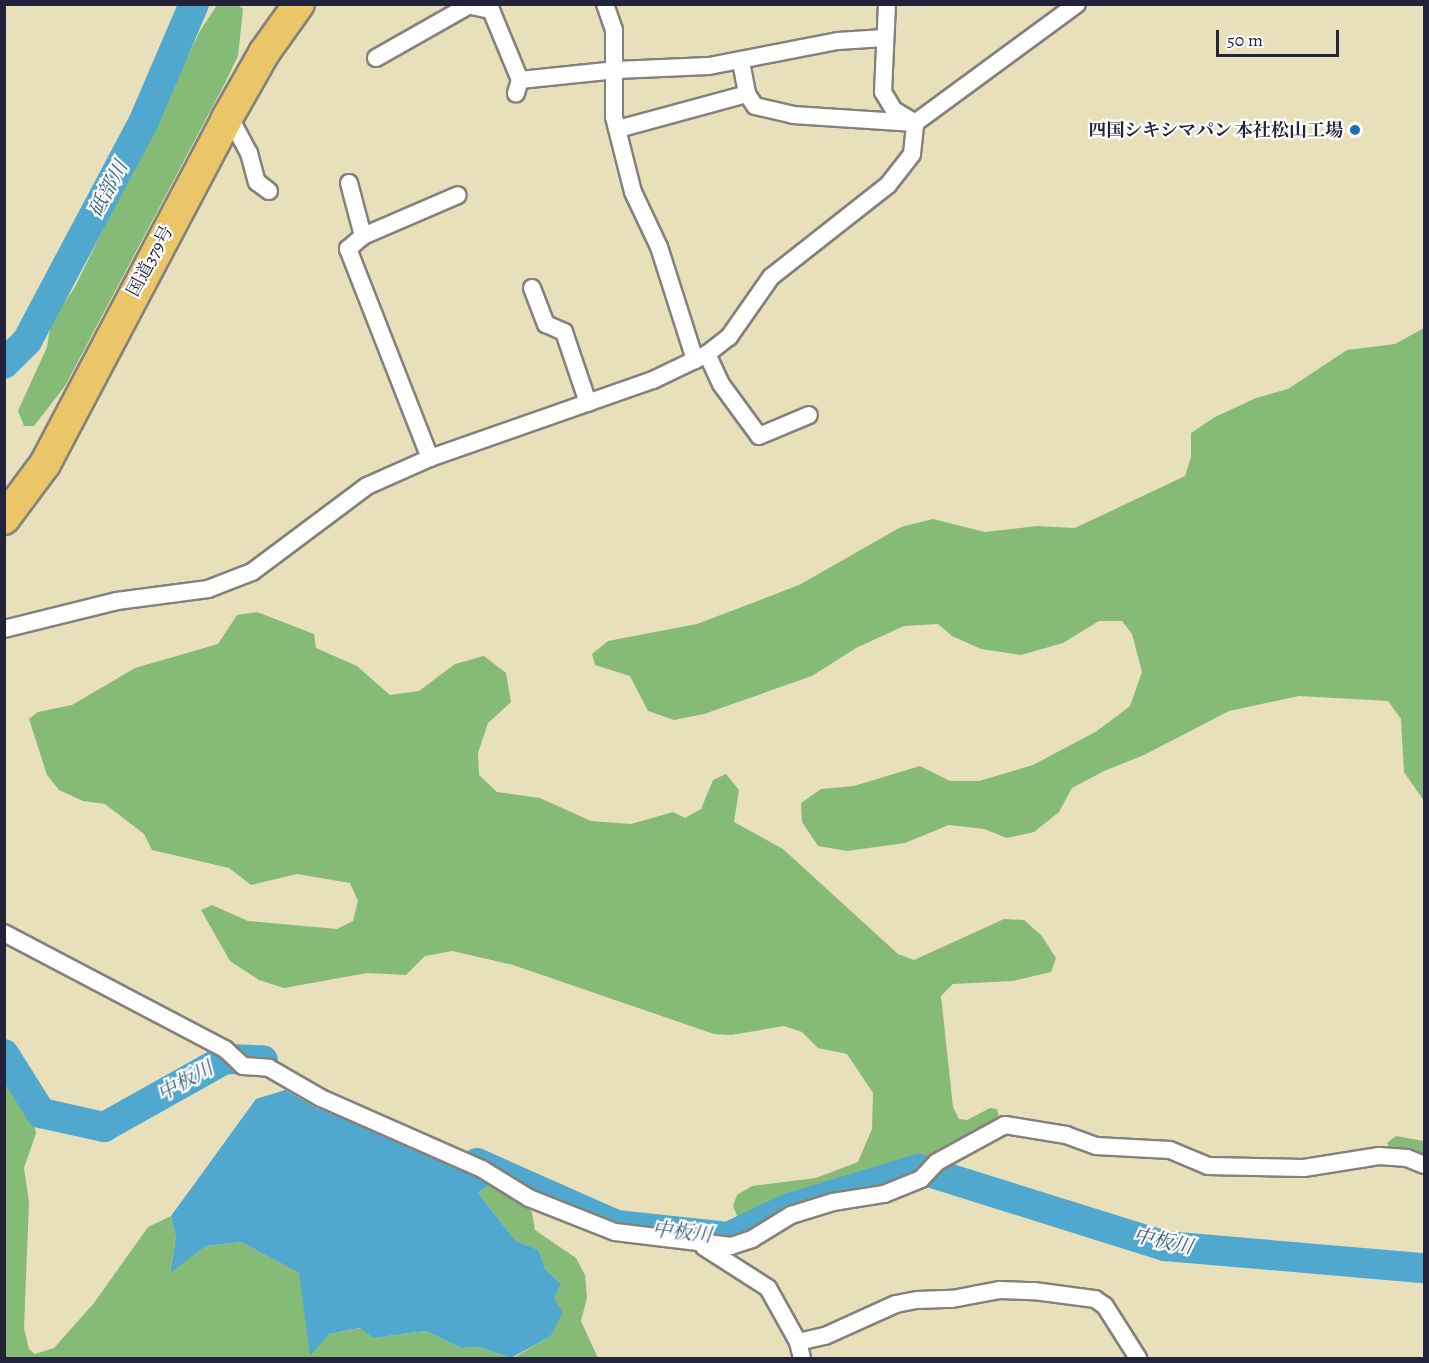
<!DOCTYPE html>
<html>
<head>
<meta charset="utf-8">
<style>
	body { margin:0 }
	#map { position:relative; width:1429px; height:1363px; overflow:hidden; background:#e8e0bb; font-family:Alegreya,"Noto Serif JP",serif }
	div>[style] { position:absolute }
	.forest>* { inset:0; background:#86bb77 }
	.water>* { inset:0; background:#51a8ce }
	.river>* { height:30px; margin:-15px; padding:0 15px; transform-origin:15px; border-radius:15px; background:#51a8ce }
	.roads { filter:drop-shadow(2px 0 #85817b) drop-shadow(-2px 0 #85817b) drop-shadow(0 2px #85817b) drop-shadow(0 -2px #85817b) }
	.street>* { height:16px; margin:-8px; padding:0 8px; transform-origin:8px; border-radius:8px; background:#fff }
	.highway>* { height:30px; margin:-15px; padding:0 15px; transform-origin:15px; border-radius:15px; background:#ebc669 }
	.dots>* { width:16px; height:16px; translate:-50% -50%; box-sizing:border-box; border:3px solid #fff; border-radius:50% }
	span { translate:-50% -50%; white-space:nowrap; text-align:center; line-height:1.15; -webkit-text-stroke:4.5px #fff; paint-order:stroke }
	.poi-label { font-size:18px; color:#22223b; font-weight:700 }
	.right { translate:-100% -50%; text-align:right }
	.street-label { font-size:18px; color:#22223b }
	.water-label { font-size:20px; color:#375e7d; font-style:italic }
	.frame { position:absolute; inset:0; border:6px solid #22223b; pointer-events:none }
	.scale { position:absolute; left:1216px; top:30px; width:123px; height:27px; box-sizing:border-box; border:3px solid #22223b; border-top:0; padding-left:8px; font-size:18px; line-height:21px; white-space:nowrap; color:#22223b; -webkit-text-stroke:4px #fff; paint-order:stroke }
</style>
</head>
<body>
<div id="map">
	<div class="forest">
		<i style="clip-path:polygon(217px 5px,238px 5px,243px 9px,238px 56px,225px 83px,65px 386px,34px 426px,24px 426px,18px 411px,47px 347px,51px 322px,75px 287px,200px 31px)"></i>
		<i style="clip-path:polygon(1424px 328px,1424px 801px,1404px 772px,1401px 719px,1388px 701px,1299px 696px,1229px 711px,1144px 755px,1104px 771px,1072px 788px,1059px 812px,1034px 832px,1007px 838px,984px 829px,949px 825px,905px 843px,847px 851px,818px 846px,802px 822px,801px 803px,821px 789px,854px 786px,920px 766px,950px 781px,979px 781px,1033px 765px,1097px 731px,1130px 706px,1142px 672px,1132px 634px,1122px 621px,1099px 621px,1063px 643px,1021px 655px,981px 649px,952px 636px,938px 624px,904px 626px,856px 648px,812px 676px,704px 714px,674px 720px,648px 711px,630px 676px,595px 665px,592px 654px,608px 641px,697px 624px,799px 585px,901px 527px,933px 519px,985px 532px,1037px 526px,1075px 528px,1185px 476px,1191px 457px,1191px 433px,1215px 417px,1256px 398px,1288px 389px,1347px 350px,1395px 344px)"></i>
		<i style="clip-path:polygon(257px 612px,314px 634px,316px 648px,357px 666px,390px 695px,419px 691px,455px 664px,484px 656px,506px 673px,511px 702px,488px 723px,478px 753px,479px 775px,497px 792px,540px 798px,591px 821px,631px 824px,673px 812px,685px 818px,701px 809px,713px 780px,726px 774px,739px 790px,734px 822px,783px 849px,898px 954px,914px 960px,1004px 919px,1024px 920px,1041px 935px,1056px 958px,1051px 972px,1013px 981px,953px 984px,941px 996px,953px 1107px,959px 1119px,967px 1120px,990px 1108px,997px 1109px,1000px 1120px,924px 1162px,901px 1163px,866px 1180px,793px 1201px,740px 1223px,733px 1206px,737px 1195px,752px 1186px,816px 1178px,858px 1162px,872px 1129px,873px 1093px,847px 1054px,818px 1048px,802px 1032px,784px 1026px,731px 1035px,714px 1034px,513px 965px,452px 951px,425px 956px,406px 975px,367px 973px,284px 988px,259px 980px,230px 961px,201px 910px,212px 905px,248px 921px,337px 929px,353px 921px,358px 901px,350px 883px,297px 874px,251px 885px,229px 868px,152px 850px,144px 834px,105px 804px,83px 801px,59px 790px,47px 775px,29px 719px,38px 712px,72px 705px,135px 668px,218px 644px,237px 615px)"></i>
		<i style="clip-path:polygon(4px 1061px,29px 1097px,36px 1133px,24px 1168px,29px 1202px,24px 1328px,29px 1349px,35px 1354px,54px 1348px,94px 1303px,148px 1227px,171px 1216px,176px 1237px,170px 1272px,206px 1246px,241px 1242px,299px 1273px,329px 1334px,361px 1328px,373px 1338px,426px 1331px,461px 1348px,479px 1347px,511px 1358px,5px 1358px)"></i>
		<i style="clip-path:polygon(1396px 1136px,1424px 1141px,1424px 1157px,1390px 1149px,1387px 1143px)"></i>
		<i style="clip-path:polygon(492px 1183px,512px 1193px,532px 1212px,535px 1230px,576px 1258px,585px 1275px,587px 1298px,581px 1321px,598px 1358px,513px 1358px,550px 1337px,554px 1298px,561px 1284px,545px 1269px,539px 1250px,516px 1241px,478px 1193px)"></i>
	</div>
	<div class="water">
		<i style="clip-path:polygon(285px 1090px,317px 1108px,429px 1148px,492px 1183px,478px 1193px,516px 1241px,539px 1250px,545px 1269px,561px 1284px,554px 1298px,563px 1312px,550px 1337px,511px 1358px,479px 1347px,461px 1348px,426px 1331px,373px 1338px,360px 1328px,329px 1334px,310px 1356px,299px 1273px,241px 1242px,206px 1246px,170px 1273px,176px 1237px,171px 1216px,256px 1099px)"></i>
	</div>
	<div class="river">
		<i style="left:4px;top:364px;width:33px;rotate:-45deg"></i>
		<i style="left:27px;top:341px;width:247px;rotate:-62deg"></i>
		<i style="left:143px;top:123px;width:129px;rotate:-66.8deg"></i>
		<i style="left:4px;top:1054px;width:70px;rotate:57.9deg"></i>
		<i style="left:41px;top:1113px;width:65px;rotate:12.5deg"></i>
		<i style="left:104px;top:1127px;width:139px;rotate:-29.3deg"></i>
		<i style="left:225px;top:1059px;width:38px;rotate:2deg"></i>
		<i style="left:477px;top:1163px;width:152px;rotate:24deg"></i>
		<i style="left:616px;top:1225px;width:113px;rotate:6.1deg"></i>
		<i style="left:728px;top:1237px;width:68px;rotate:-25.4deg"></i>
		<i style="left:789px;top:1208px;width:136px;rotate:-16.7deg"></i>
		<i style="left:919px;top:1169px;width:258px;rotate:17.4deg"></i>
		<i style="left:1165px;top:1246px;width:260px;rotate:4.9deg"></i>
	</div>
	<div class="roads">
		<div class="street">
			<i style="left:462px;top:4px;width:30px;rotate:12deg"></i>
			<i style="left:491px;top:10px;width:76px;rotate:67.5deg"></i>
			<i style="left:520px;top:80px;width:14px;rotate:107deg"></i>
			<i style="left:605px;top:4px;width:28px;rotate:71deg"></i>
			<i style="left:614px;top:30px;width:87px;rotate:90deg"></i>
			<i style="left:614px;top:117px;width:77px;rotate:75.8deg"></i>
			<i style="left:633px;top:192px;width:61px;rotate:64.7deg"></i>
			<i style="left:659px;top:247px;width:119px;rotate:72.3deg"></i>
			<i style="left:887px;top:4px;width:88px;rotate:92.6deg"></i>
			<i style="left:883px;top:92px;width:21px;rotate:59deg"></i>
			<i style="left:894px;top:110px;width:21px;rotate:31deg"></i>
			<i style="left:376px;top:58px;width:106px;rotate:-29.5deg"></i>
			<i style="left:741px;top:62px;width:33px;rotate:79deg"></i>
			<i style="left:747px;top:94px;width:14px;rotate:56deg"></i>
			<i style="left:755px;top:106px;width:39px;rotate:13deg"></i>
			<i style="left:793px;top:115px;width:122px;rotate:3.8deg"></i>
			<i style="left:915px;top:123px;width:201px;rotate:-36.3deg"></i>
			<i style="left:520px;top:80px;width:97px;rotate:-5.9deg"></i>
			<i style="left:616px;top:70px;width:93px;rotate:-2.5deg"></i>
			<i style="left:709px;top:66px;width:131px;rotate:-11deg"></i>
			<i style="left:838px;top:41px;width:46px;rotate:-3.7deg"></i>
			<i style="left:226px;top:120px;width:11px;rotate:38deg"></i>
			<i style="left:235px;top:127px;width:30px;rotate:62deg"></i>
			<i style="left:249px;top:153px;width:30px;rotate:75deg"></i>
			<i style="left:257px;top:182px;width:15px;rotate:37deg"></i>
			<i style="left:618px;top:129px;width:134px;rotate:-15.2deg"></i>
			<i style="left:349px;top:183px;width:55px;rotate:75.2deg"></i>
			<i style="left:532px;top:288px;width:39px;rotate:69deg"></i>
			<i style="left:546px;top:324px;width:20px;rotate:24deg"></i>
			<i style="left:564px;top:332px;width:75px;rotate:71.3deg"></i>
			<i style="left:707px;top:354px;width:33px;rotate:65deg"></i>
			<i style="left:721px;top:384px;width:64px;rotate:53.8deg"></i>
			<i style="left:759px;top:436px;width:54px;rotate:-22.8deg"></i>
			<i style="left:430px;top:458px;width:225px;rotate:-111.4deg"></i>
			<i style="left:348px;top:249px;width:20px;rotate:-41deg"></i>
			<i style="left:363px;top:236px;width:103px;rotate:-23.3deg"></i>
			<i style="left:4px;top:629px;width:116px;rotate:-13.9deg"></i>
			<i style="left:117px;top:601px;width:92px;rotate:-7.5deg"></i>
			<i style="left:208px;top:589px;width:47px;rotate:-21.1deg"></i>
			<i style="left:252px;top:572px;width:144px;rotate:-36.8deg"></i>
			<i style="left:367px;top:486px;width:69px;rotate:-24deg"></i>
			<i style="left:430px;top:458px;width:236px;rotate:-19.3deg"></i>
			<i style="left:653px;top:380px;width:60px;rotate:-25.7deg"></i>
			<i style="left:707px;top:354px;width:28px;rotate:-38deg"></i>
			<i style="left:729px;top:337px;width:73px;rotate:-55deg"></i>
			<i style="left:771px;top:277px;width:149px;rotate:-38.2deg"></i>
			<i style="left:888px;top:185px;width:39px;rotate:-52deg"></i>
			<i style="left:912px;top:154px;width:31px;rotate:-84deg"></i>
			<i style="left:4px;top:933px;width:250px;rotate:27.7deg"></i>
			<i style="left:225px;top:1049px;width:25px;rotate:43deg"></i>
			<i style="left:243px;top:1066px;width:26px;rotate:4deg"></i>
			<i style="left:269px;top:1068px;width:60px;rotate:30deg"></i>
			<i style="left:321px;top:1098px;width:176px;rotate:23.8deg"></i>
			<i style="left:482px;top:1169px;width:55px;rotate:31.7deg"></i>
			<i style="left:529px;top:1198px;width:92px;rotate:21.6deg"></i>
			<i style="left:615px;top:1232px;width:117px;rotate:6.9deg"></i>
			<i style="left:731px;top:1246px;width:22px;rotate:-18deg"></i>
			<i style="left:752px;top:1239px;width:46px;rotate:-31.6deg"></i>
			<i style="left:791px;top:1215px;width:44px;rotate:-17.2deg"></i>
			<i style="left:833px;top:1202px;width:52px;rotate:-8.9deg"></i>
			<i style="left:884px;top:1194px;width:40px;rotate:-22deg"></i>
			<i style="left:921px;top:1179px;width:23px;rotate:-47deg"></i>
			<i style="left:937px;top:1162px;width:77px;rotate:-28.6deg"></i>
			<i style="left:1005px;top:1125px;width:62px;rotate:9.3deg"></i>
			<i style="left:1066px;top:1135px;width:32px;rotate:20deg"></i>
			<i style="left:1096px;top:1146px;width:74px;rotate:3.1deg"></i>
			<i style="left:1170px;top:1150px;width:41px;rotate:22.8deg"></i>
			<i style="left:1208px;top:1166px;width:96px;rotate:1.2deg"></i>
			<i style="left:1304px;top:1168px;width:76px;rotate:-9.1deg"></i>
			<i style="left:1379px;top:1156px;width:28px;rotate:4deg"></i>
			<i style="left:1407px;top:1158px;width:18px;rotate:22deg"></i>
			<i style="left:704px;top:1247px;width:76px;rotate:32.6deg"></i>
			<i style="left:768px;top:1288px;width:62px;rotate:60.9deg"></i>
			<i style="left:798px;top:1342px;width:16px;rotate:76deg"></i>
			<i style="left:798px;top:1342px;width:28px;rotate:-13deg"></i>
			<i style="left:825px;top:1336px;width:78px;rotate:-24.3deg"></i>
			<i style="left:896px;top:1304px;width:21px;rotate:-11deg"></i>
			<i style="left:917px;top:1300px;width:35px;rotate:-2deg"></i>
			<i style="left:952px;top:1299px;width:49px;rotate:-10.6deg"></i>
			<i style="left:1000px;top:1290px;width:34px;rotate:2deg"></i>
			<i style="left:1034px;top:1291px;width:62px;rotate:7.5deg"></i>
			<i style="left:1095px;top:1299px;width:12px;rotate:35deg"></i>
			<i style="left:1105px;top:1306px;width:62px;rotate:57.6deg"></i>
		</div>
		<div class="highway">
			<i style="left:4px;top:519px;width:69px;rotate:-53.3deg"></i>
			<i style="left:45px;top:464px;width:389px;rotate:-62.2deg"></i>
			<i style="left:226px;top:120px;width:77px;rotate:-60.4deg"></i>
			<i style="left:264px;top:53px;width:60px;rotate:-54.5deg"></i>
		</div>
	</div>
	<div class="dots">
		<i style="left:1355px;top:130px;background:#1f6fb2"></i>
	</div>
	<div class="poi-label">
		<span class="right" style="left:1343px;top:130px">四国シキシマパン 本社松山工場</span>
	</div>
	<div class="street-label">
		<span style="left:150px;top:261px;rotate:-62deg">国道379号</span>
	</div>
	<div class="water-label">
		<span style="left:108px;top:189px;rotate:-62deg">砥部川</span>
		<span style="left:185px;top:1081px;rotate:-29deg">中板川</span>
		<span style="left:682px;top:1232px;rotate:6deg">中板川</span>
		<span style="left:1163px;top:1241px;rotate:12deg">中板川</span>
	</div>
	<div class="frame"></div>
	<div class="scale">50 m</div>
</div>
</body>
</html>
